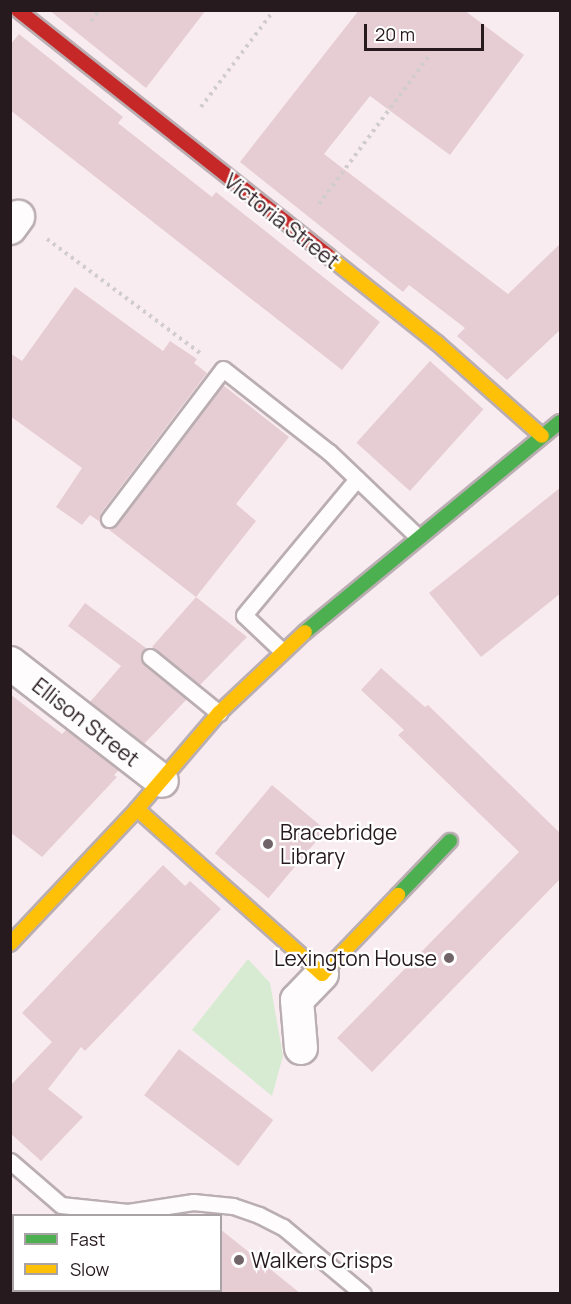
<!DOCTYPE html>
<html>
<head>
<meta charset="utf-8">
<style>
	body { margin:0 }
	#map { position:relative; width:571px; height:1304px; overflow:hidden; background:#f9ecf0; font-family:Manrope,sans-serif }
	div>[style] { position:absolute }
	.green>* { inset:0; background:#d6ebd1 }
	.building>* { inset:0; background:#e6cdd4; transform-origin:0 0 }
	.path>* { height:4px; margin-top:-2px; transform-origin:0; background:repeating-linear-gradient(90deg,#d1ccce 0 3px,transparent 0 7.5px) }
	.roads { filter:drop-shadow(2px 0 #baaeb2) drop-shadow(-2px 0 #baaeb2) drop-shadow(0 2px #baaeb2) drop-shadow(0 -2px #baaeb2) }
	.lane>* { height:15px; margin:-7.5px; padding:0 7.5px; transform-origin:7.5px; border-radius:7.5px; background:#fefcfd }
	.street>* { height:32px; margin:-16px; padding:0 16px; transform-origin:16px; border-radius:16px; background:#fefcfd }
	.fast>* { height:14px; margin:-7px; padding:0 7px; transform-origin:7px; border-radius:7px; background:#4caf50 }
	.slow>* { height:14px; margin:-7px; padding:0 7px; transform-origin:7px; border-radius:7px; background:#ffc107 }
	.jam>* { height:14px; margin:-7px; padding:0 7px; transform-origin:7px; border-radius:7px; background:#c62828 }
	.dots>* { width:16px; height:16px; translate:-50% -50%; box-sizing:border-box; border:3px solid #fff; border-radius:50% }
	span { translate:-50% -50%; white-space:nowrap; text-align:center; line-height:1.15; -webkit-text-stroke:4.5px #fff; paint-order:stroke }
	.street-label { font-size:21px; color:#271a1e }
	.poi-label { font-size:21px; color:#271a1e }
	.left { translate:0 -50%; text-align:left }
	.right { translate:-100% -50%; text-align:right }
	.frame { position:absolute; inset:0; border:12px solid #271a1e; pointer-events:none }
	.legend { position:absolute; left:12px; top:1214px; width:210px; height:78px; box-sizing:border-box; background:#fff; border:2px solid #a9a3a5; margin:0; padding:8px 10px; list-style:none; font-size:18px; color:#271a1e }
	.legend li { display:flex; align-items:center; gap:12px; height:30px }
	.legend b { width:30px; border:2px solid #a9a3a5 }
	.scale { position:absolute; left:364px; top:24px; width:120px; height:27px; box-sizing:border-box; border:3px solid #271a1e; border-top:0; padding-left:8px; font-size:18px; line-height:21px; white-space:nowrap; color:#271a1e; -webkit-text-stroke:4px #fff; paint-order:stroke }
</style>
</head>
<body>
<div id="map">
	<div class="green">
		<i style="clip-path:polygon(248px 959px,270px 983px,283px 1056px,272px 1096px,192px 1030px)"></i>
	</div>
	<div class="building">
		<i style="clip-path:polygon(49px 10px,206px 10px,146px 88px)"></i>
		<i style="clip-path:polygon(359px 10px,464px 10px,524px 55px,450px 155px,370px 96px,324px 154px,508px 294px,561px 243px,561px 329px,507px 380px,457px 336px,465px 328px,409px 285px,403px 292px,240px 162px)"></i>
		<i style="clip-path:polygon(19px 34px,123px 117px,118px 123px,212px 197px,216px 192px,380px 322px,342px 370px,10px 110px,10px 45px)"></i>
		<i style="clip-path:polygon(75px 287px,163px 351px,170px 341px,197px 359px,194px 363px,207px 373px,101px 513px,100px 522px,90px 515px,82px 525px,56px 507px,82px 468px,10px 416px,10px 353px,22px 361px)"></i>
		<i style="left:430px;top:361px;width:72px;height:110px;rotate:42deg"></i>
		<i style="clip-path:polygon(223px 385px,289px 437px,236px 504px,256px 521px,196px 597px,108px 529px,117px 525px)"></i>
		<i style="clip-path:polygon(561px 487px,561px 593px,481px 657px,429px 593px)"></i>
		<i style="clip-path:polygon(196px 597px,247px 637px,200px 685px,152px 647px)"></i>
		<i style="clip-path:polygon(85px 603px,146px 648px,141px 655px,143px 664px,187px 699px,144px 744px,90px 702px,121px 666px,68px 626px)"></i>
		<i style="clip-path:polygon(381px 668px,425px 707px,428px 705px,561px 834px,561px 878px,372px 1072px,337px 1038px,519px 852px,398px 735px,404px 730px,361px 690px)"></i>
		<i style="clip-path:polygon(10px 694px,62px 734px,66px 730px,119px 770px,114px 775px,117px 777px,42px 857px,10px 832px)"></i>
		<i style="left:272px;top:785px;width:70px;height:89px;rotate:40deg"></i>
		<i style="clip-path:polygon(163px 865px,185px 886px,190px 881px,221px 909px,85px 1051px,81px 1047px,48px 1089px,83px 1117px,41px 1161px,10px 1133px,10px 1086px,52px 1042px,22px 1013px)"></i>
		<i style="left:179px;top:1049px;width:118px;height:58px;rotate:37deg"></i>
		<i style="clip-path:polygon(220px 1229px,300px 1293px,220px 1293px)"></i>
	</div>
	<div class="path">
		<i style="left:91px;top:21px;width:14px;rotate:-54deg"></i>
		<i style="left:201px;top:107px;width:121px;rotate:-53deg"></i>
		<i style="left:319px;top:204px;width:188px;rotate:-53.4deg"></i>
		<i style="left:47px;top:239px;width:191px;rotate:36.7deg"></i>
	</div>
	<div class="roads">
		<div class="lane">
			<i style="left:109px;top:519px;width:188px;rotate:-52.8deg"></i>
			<i style="left:223px;top:369px;width:135px;rotate:38.1deg"></i>
			<i style="left:329px;top:452px;width:122px;rotate:43.7deg"></i>
			<i style="left:282px;top:651px;width:52px;rotate:-136.5deg"></i>
			<i style="left:244px;top:615px;width:177px;rotate:-50.3deg"></i>
			<i style="left:150px;top:657px;width:89px;rotate:39.1deg"></i>
			<i style="left:10px;top:1161px;width:67px;rotate:40.8deg"></i>
			<i style="left:61px;top:1205px;width:67px;rotate:6deg"></i>
			<i style="left:128px;top:1212px;width:66px;rotate:-8.7deg"></i>
			<i style="left:193px;top:1202px;width:40px;rotate:5.7deg"></i>
			<i style="left:233px;top:1206px;width:28px;rotate:19deg"></i>
			<i style="left:259px;top:1215px;width:27px;rotate:27deg"></i>
			<i style="left:283px;top:1227px;width:104px;rotate:39.9deg"></i>
		</div>
		<div class="street">
			<i style="left:10px;top:228px;width:14px;rotate:-54deg"></i>
			<i style="left:10px;top:663px;width:192px;rotate:37.8deg"></i>
			<i style="left:301px;top:1048px;width:48px;rotate:-94.8deg"></i>
			<i style="left:297px;top:1000px;width:36px;rotate:-46deg"></i>
		</div>
		<div class="fast">
			<i style="left:305px;top:632px;width:330px;rotate:-39.5deg"></i>
			<i style="left:398px;top:895px;width:75px;rotate:-46.1deg"></i>
		</div>
		<div class="slow">
			<i style="left:328px;top:256px;width:139px;rotate:38.6deg"></i>
			<i style="left:437px;top:343px;width:140px;rotate:41.5deg"></i>
			<i style="left:137px;top:809px;width:248px;rotate:41.7deg"></i>
			<i style="left:322px;top:974px;width:110px;rotate:-46.1deg"></i>
			<i style="left:10px;top:944px;width:185px;rotate:-46.7deg"></i>
			<i style="left:137px;top:809px;width:126px;rotate:-49.5deg"></i>
			<i style="left:219px;top:713px;width:118px;rotate:-43.3deg"></i>
		</div>
		<div class="jam">
			<i style="left:18px;top:10px;width:396px;rotate:38.4deg"></i>
		</div>
	</div>
	<div class="dots">
		<i style="left:268px;top:844px;background:#706468"></i>
		<i style="left:449px;top:958px;background:#706468"></i>
		<i style="left:239px;top:1260px;background:#706468"></i>
	</div>
	<div class="street-label">
		<span style="left:282px;top:221px;rotate:38deg">Victoria Street</span>
		<span style="left:86px;top:722px;rotate:38deg">Ellison Street</span>
	</div>
	<div class="poi-label">
		<span class="left" style="left:280px;top:844px">Bracebridge<br>Library</span>
		<span class="right" style="left:437px;top:958px">Lexington House</span>
		<span class="left" style="left:251px;top:1260px">Walkers Crisps</span>
	</div>
	<div class="frame"></div>
	<ul class="legend">
	<li><b style="height:8px;background:#4caf50"></b>Fast</li>
	<li><b style="height:8px;background:#ffc107"></b>Slow</li>
	</ul>
	<div class="scale">20 m</div>
</div>
</body>
</html>
